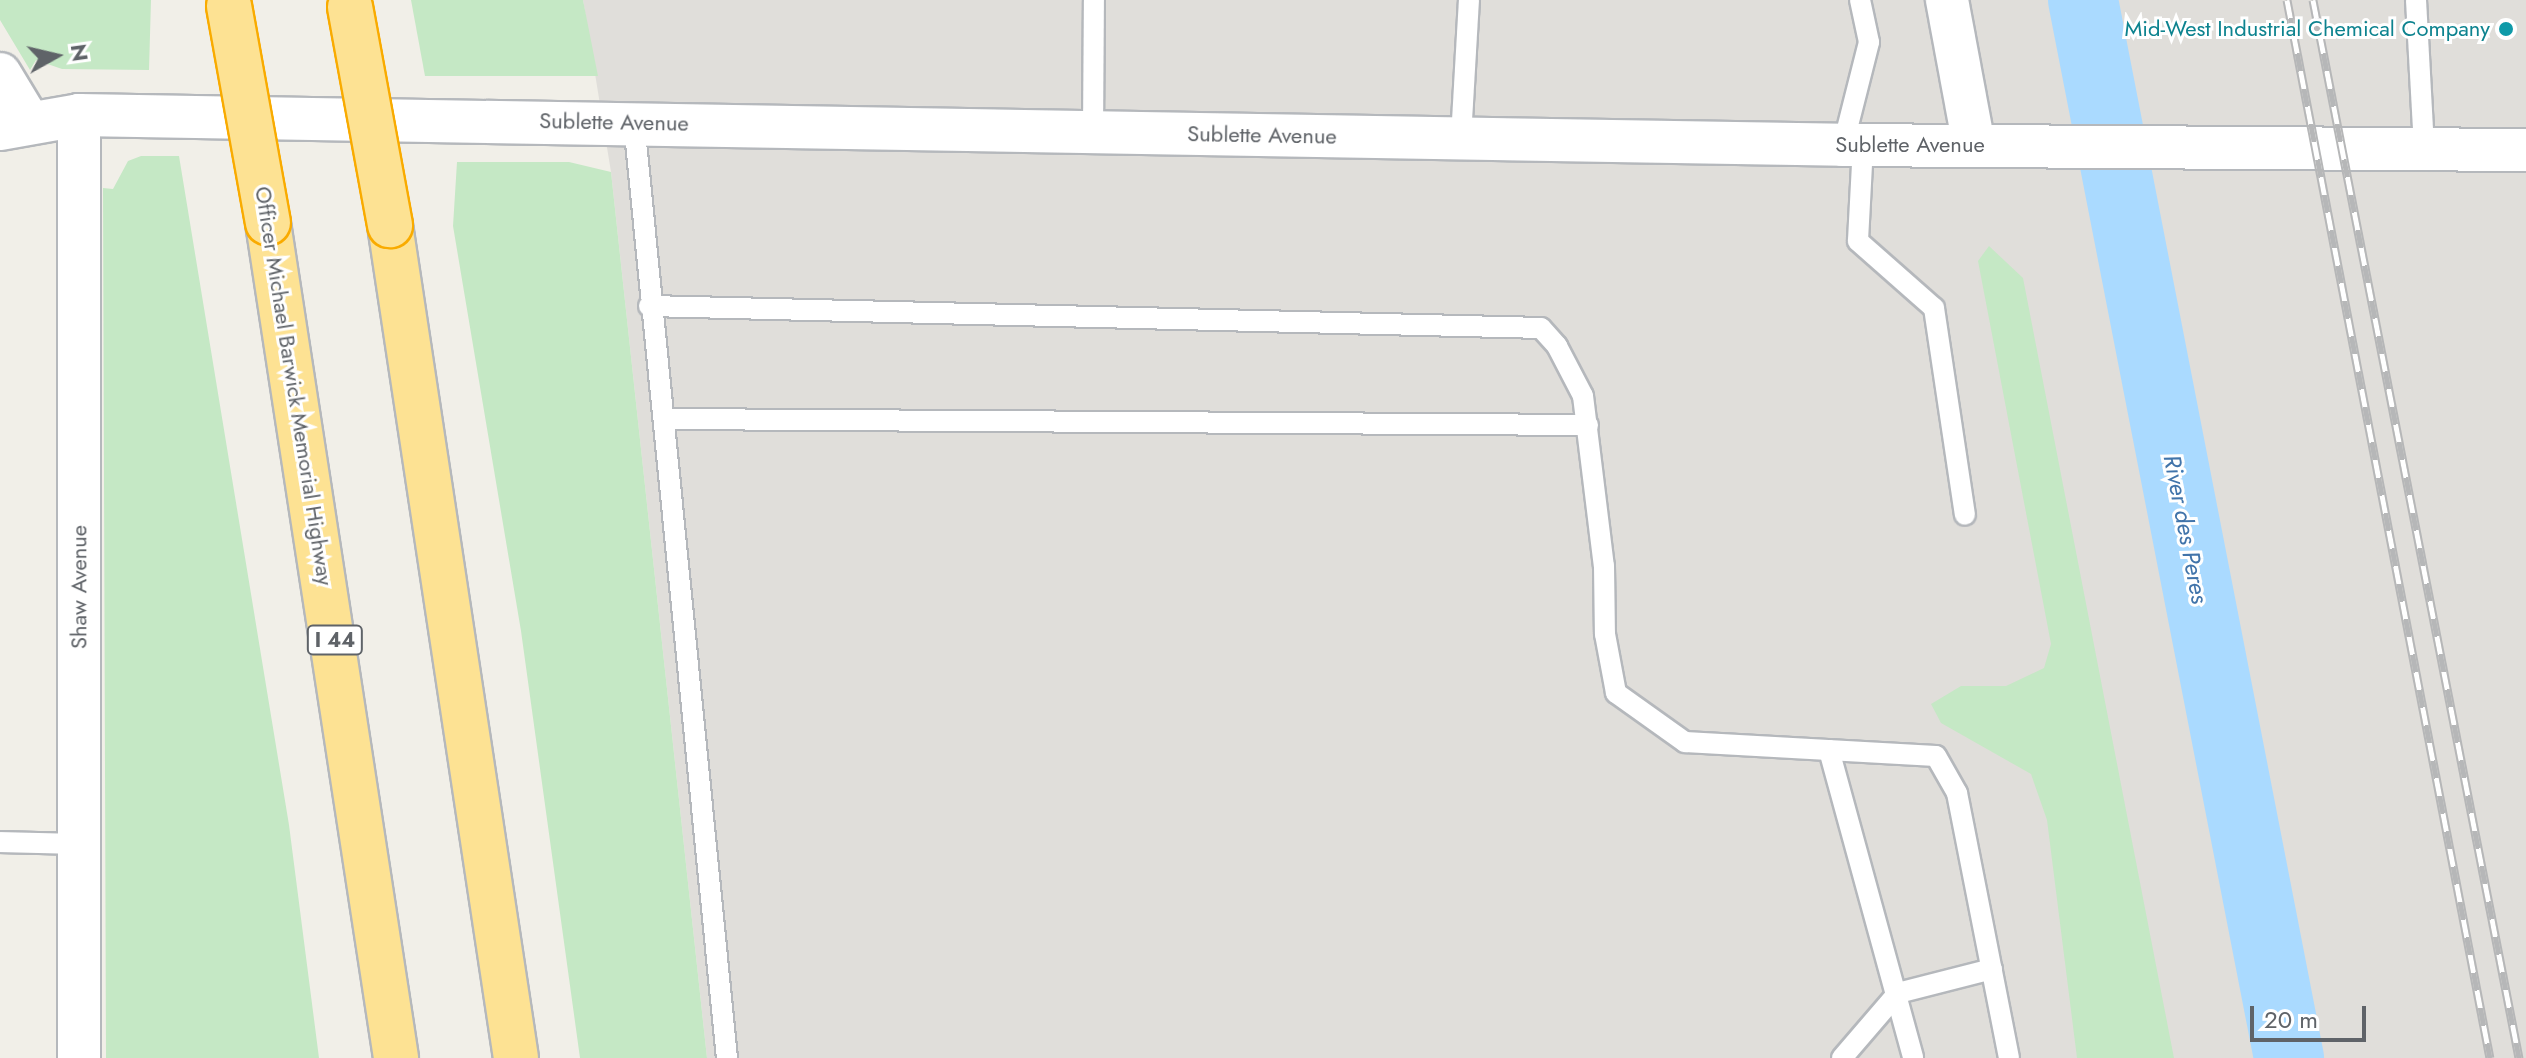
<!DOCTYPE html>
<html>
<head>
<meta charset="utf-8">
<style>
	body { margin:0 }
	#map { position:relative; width:2526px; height:1058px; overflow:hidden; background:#f1efe8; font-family:Jost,sans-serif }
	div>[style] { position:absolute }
	.industrial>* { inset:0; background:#e0deda }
	.green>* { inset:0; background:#c5e8c5 }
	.river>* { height:70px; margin:-35px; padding:0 35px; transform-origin:35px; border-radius:35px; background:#aadaff }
	.roads { filter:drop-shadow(2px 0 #b5b8bc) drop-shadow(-2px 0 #b5b8bc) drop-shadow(0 2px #b5b8bc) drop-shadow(0 -2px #b5b8bc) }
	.service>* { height:20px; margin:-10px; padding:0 10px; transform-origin:10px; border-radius:10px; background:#fff }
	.minor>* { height:42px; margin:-21px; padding:0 21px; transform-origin:21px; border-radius:21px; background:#fff }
	.motorway>* { height:44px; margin:-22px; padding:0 22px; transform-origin:22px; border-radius:22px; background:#fde293 }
	.rail>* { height:9px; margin-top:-4.5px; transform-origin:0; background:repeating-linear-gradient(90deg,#fff 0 18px,#b6b7b8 0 36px); box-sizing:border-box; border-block:2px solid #b6b7b8 }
	.bridges { filter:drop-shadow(2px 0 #f9ab00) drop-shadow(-2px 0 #f9ab00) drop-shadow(0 2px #f9ab00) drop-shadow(0 -2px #f9ab00) }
	.motorway-bridge>* { height:44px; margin:-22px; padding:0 22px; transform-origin:22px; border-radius:22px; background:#fde293 }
	.dots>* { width:22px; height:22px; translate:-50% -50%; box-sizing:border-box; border:4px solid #fff; border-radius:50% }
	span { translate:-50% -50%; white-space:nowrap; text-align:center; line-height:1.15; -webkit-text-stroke:6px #fff; paint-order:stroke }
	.shield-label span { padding:2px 6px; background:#fff; border:2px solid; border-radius:6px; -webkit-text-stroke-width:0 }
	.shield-label { font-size:20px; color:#5f6368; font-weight:700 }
	.culture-label { font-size:22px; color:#0d838f }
	.right { translate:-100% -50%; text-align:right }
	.street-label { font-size:22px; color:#5f6368 }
	.water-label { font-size:24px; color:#4174aa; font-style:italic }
	.north { position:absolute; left:16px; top:16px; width:80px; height:80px; -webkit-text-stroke:6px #fff; paint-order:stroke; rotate:82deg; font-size:22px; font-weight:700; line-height:32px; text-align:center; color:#5f6368 }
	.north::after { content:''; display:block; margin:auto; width:28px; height:36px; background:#5f6368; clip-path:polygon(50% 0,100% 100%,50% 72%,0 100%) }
	.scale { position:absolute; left:2250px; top:1006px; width:116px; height:36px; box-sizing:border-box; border:4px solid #5f6368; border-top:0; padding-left:10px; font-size:24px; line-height:28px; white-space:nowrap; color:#5f6368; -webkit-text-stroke:6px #fff; paint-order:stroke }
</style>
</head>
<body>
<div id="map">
	<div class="industrial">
		<i style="clip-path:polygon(583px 0,2526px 0,2526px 1058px,707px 1058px,611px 172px)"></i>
	</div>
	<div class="green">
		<i style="clip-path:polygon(0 0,151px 0,149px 70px,62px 69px,36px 60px,30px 70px,0 20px)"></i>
		<i style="clip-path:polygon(411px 0,583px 0,598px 76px,425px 76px)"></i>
		<i style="clip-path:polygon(141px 156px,179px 156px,289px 825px,319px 1058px,106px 1058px,103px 188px,113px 189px,128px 161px)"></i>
		<i style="clip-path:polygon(457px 162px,569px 162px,611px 172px,707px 1058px,580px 1058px,521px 631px,453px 226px)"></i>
		<i style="clip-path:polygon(1989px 246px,2023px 278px,2174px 1058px,2077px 1058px,2047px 820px,2031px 774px,1941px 723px,1931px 704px,1961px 686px,2006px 686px,2044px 668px,2051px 644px,1978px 261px)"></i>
	</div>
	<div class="river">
		<i style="left:2083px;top:0;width:1078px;rotate:78.98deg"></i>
	</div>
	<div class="roads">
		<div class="service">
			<i style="left:2416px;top:0;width:148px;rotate:86.9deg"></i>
			<i style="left:634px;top:122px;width:941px;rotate:84.33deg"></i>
			<i style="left:1093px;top:132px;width:132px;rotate:-89.6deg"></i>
			<i style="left:1461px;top:138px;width:138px;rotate:-86.7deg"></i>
			<i style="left:1843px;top:145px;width:106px;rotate:-75.8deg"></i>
			<i style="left:1869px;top:42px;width:43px;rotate:-102.1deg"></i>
			<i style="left:1863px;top:145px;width:96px;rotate:93deg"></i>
			<i style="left:1858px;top:241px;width:101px;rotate:41.4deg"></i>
			<i style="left:1934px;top:308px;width:209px;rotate:81.5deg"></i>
			<i style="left:649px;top:306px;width:892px;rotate:1.41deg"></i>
			<i style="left:1541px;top:328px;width:24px;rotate:48deg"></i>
			<i style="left:1557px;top:346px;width:56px;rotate:62.5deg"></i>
			<i style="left:1583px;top:396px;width:171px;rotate:83deg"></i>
			<i style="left:1604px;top:566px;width:68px;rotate:89.2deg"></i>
			<i style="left:1605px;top:634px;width:60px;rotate:79.4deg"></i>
			<i style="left:1616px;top:693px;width:85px;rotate:35.4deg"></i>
			<i style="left:1685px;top:742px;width:251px;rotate:3.2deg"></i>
			<i style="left:1936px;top:756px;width:43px;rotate:60.4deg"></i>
			<i style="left:1957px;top:793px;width:270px;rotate:78.9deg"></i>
			<i style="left:666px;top:419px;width:922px;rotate:0.37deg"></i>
			<i style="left:1829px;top:750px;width:319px;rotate:74.7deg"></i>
			<i style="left:0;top:842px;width:79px;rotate:1.5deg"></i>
			<i style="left:1842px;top:1058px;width:86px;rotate:-49.3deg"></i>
			<i style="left:1898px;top:993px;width:97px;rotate:-14.3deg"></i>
		</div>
		<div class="minor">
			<i style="left:1947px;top:0;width:147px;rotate:79.5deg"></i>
			<i style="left:0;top:74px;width:56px;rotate:58.9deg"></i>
			<i style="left:79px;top:115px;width:943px;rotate:90deg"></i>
			<i style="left:0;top:129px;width:80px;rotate:-10deg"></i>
			<i style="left:79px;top:115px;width:1764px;rotate:0.97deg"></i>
			<i style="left:1843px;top:145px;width:683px;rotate:0.42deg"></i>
		</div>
		<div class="motorway">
			<i style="left:268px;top:223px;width:845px;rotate:81.28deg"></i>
			<i style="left:390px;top:225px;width:842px;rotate:81.4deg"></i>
		</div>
	</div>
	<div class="rail">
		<i style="left:2287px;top:0;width:1077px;rotate:79.14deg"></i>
		<i style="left:2313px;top:0;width:1078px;rotate:78.98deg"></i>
	</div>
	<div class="bridges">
		<div class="motorway-bridge">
			<i style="left:229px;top:6px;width:220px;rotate:79.8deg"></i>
			<i style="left:350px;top:7px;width:222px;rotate:79.6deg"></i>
		</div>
	</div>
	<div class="dots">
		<i style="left:2506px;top:29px;background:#0f9aa8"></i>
	</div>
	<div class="shield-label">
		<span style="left:335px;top:640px">I 44</span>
	</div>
	<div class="culture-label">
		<span class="right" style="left:2490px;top:29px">Mid-West Industrial Chemical Company</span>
	</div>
	<div class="street-label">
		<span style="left:614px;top:122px;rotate:1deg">Sublette Avenue</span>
		<span style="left:1262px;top:135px;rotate:1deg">Sublette Avenue</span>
		<span style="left:1910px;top:145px">Sublette Avenue</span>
		<span style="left:294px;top:386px;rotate:81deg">Officer Michael Barwick Memorial Highway</span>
		<span style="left:79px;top:587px;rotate:-90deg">Shaw Avenue</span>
	</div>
	<div class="water-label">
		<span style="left:2186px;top:529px;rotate:79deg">River des Peres</span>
	</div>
	<div class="north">N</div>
	<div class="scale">20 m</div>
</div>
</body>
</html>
